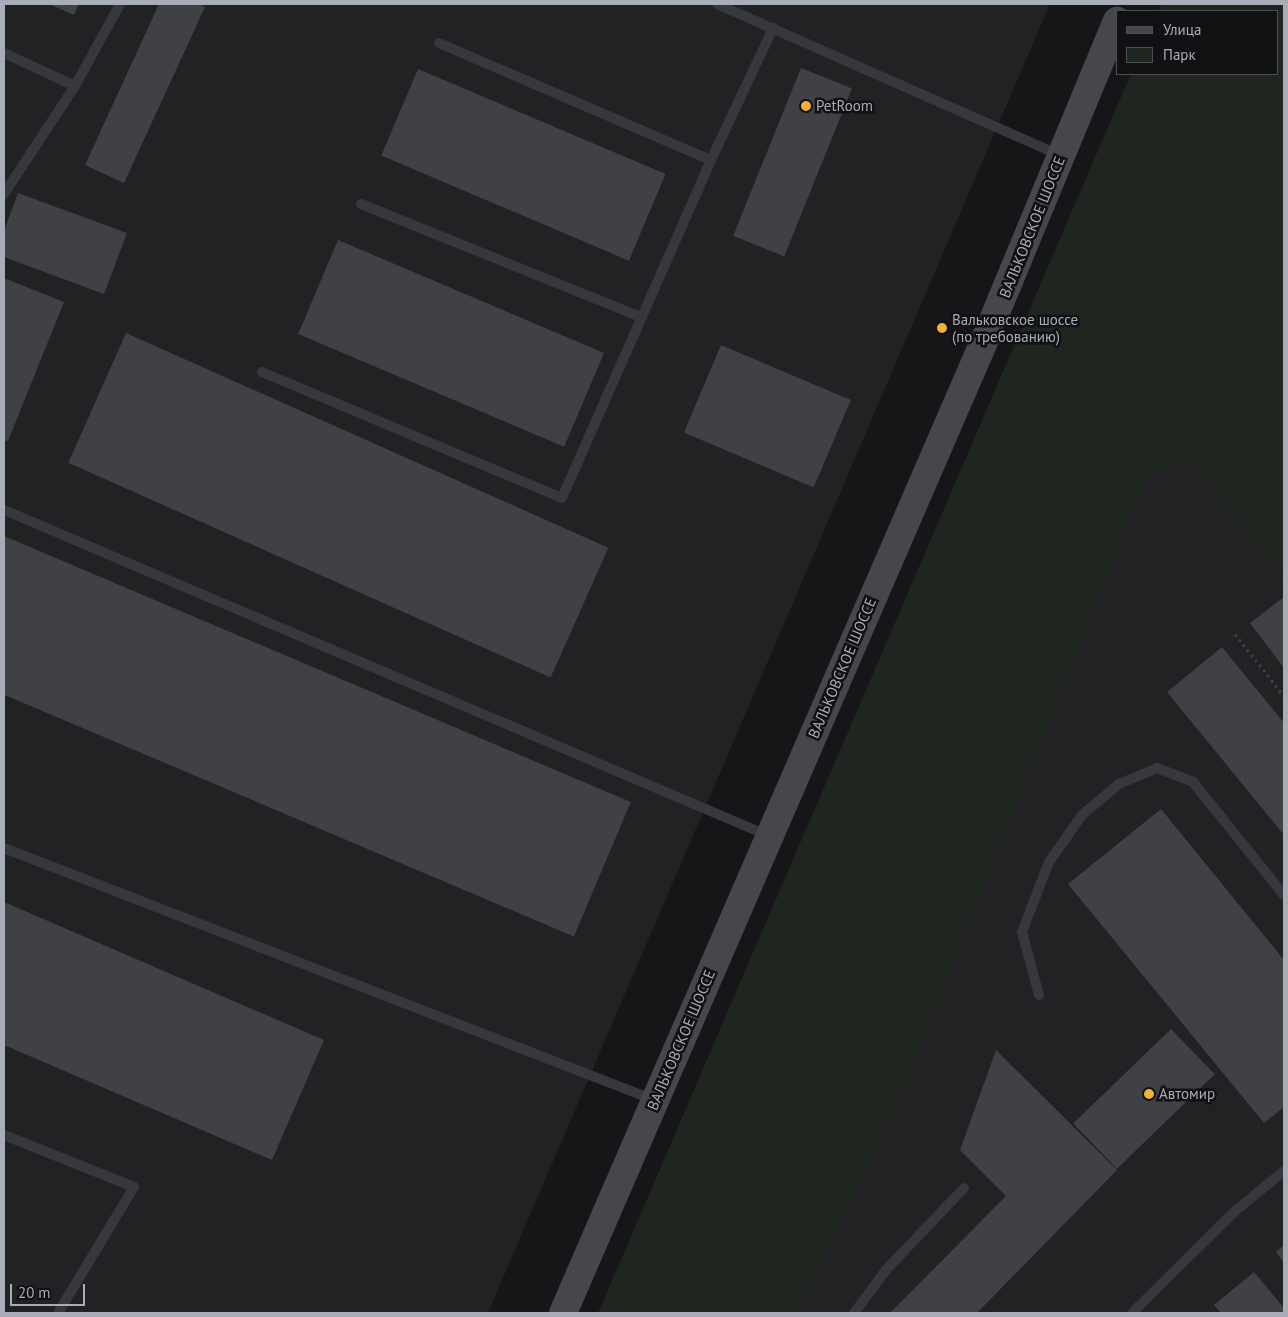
<!DOCTYPE html>
<html>
<head>
<meta charset="utf-8">
<style>
	body { margin:0 }
	#map { position:relative; width:1288px; height:1317px; overflow:hidden; background:#161618; font-family:"PT Sans",sans-serif }
	div>[style] { position:absolute }
	.built>* { inset:0; background:#222225 }
	.green>* { inset:0; background:#1e261f }
	.building>* { inset:0; background:#404145; transform-origin:0 0 }
	.path>* { height:3px; margin-top:-1.5px; transform-origin:0; background:repeating-linear-gradient(90deg,#3d3f44 0 2.5px,transparent 0 6.5px) }
	.service>* { height:10px; margin:-5px; padding:0 5px; transform-origin:5px; border-radius:5px; background:#37383d }
	.secondary>* { height:28px; margin:-14px; padding:0 14px; transform-origin:14px; border-radius:14px; background:#45474d }
	.dots>* { width:14px; height:14px; translate:-50% -50%; box-sizing:border-box; border:2px solid #111113; border-radius:50% }
	span { translate:-50% -50%; white-space:nowrap; text-align:center; line-height:1.15; -webkit-text-stroke:5px #111113; paint-order:stroke }
	.poi-label { font-size:15px; color:#a8adb8 }
	.left { translate:0 -50%; text-align:left }
	.street-label { font-size:15px; color:#a8adb8 }
	.frame { position:absolute; inset:0; border:5px solid #a8adb8; pointer-events:none }
	.legend { position:absolute; left:1116px; top:10px; width:162px; height:65px; box-sizing:border-box; background:#111113; border:1px solid #4d4f55; margin:0; padding:6px 9px; list-style:none; font-size:15px; color:#a8adb8 }
	.legend li { display:flex; align-items:center; gap:10px; height:25px }
	.legend b { width:25px; border:1px solid #4d4f55 }
	.scale { position:absolute; left:10px; top:1284px; width:75px; height:22px; box-sizing:border-box; border:2px solid #a8adb8; border-top:0; padding-left:6px; font-size:15px; line-height:18px; white-space:nowrap; color:#a8adb8; -webkit-text-stroke:4px #111113; paint-order:stroke }
</style>
</head>
<body>
<div id="map">
	<div class="built">
		<i style="clip-path:polygon(4px 4px,1050px 4px,488px 1313px,4px 1313px)"></i>
		<i style="clip-path:polygon(1142px 391px,1284px 558px,1284px 1313px,740px 1313px)"></i>
	</div>
	<div class="green">
		<i style="clip-path:polygon(1161px 4px,1284px 4px,1284px 579px,1197px 469px,1171px 467px,1148px 472px,905px 1085px,798px 1313px,598px 1313px,1131px 74px,1277px 74px,1277px 11px,1158px 11px)"></i>
	</div>
	<div class="building">
		<i style="clip-path:polygon(49px 4px,79px 4px,74px 15px)"></i>
		<i style="clip-path:polygon(159px 4px,198px 4px,205px 7px,124px 183px,85px 165px)"></i>
		<i style="left:801px;top:68px;width:55px;height:181px;rotate:22deg"></i>
		<i style="left:418px;top:69px;width:269px;height:94px;rotate:23deg"></i>
		<i style="clip-path:polygon(18px 193px,127px 233px,104px 294px,4px 257px,4px 231px)"></i>
		<i style="left:338px;top:240px;width:289px;height:102px;rotate:23deg"></i>
		<i style="clip-path:polygon(4px 278px,64px 302px,8px 441px,4px 440px)"></i>
		<i style="left:126px;top:333px;width:528px;height:142px;rotate:24deg"></i>
		<i style="left:721px;top:345px;width:141px;height:95px;rotate:23deg"></i>
		<i style="left:4px;top:536px;width:681px;height:146px;rotate:23deg"></i>
		<i style="clip-path:polygon(1284px 597px,1284px 668px,1250px 623px)"></i>
		<i style="clip-path:polygon(1222px 647px,1284px 723px,1284px 835px,1167px 692px)"></i>
		<i style="clip-path:polygon(1161px 809px,1284px 960px,1284px 1107px,1264px 1123px,1068px 884px)"></i>
		<i style="clip-path:polygon(4px 902px,324px 1040px,272px 1160px,4px 1045px)"></i>
		<i style="left:1171px;top:1029px;width:63px;height:136px;rotate:46deg"></i>
		<i style="clip-path:polygon(996px 1050px,1117px 1170px,977px 1313px,890px 1313px,1006px 1196px,960px 1150px)"></i>
		<i style="clip-path:polygon(1284px 1245px,1284px 1263px,1276px 1252px)"></i>
		<i style="clip-path:polygon(1254px 1272px,1284px 1308px,1284px 1313px,1221px 1313px,1214px 1305px)"></i>
	</div>
	<div class="path">
		<i style="left:1235px;top:634px;width:79px;rotate:51.7deg"></i>
	</div>
	<div class="service">
		<i style="left:717px;top:4px;width:375px;rotate:23.8deg"></i>
		<i style="left:439px;top:43px;width:296px;rotate:23.3deg"></i>
		<i style="left:711px;top:160px;width:146px;rotate:-64.8deg"></i>
		<i style="left:4px;top:53px;width:78px;rotate:24.9deg"></i>
		<i style="left:4px;top:194px;width:129px;rotate:-56.7deg"></i>
		<i style="left:75px;top:86px;width:94px;rotate:-61.2deg"></i>
		<i style="left:361px;top:204px;width:302px;rotate:22deg"></i>
		<i style="left:262px;top:372px;width:325px;rotate:22.8deg"></i>
		<i style="left:562px;top:498px;width:369px;rotate:-66.2deg"></i>
		<i style="left:4px;top:510px;width:832px;rotate:23.08deg"></i>
		<i style="left:4px;top:848px;width:697px;rotate:21.19deg"></i>
		<i style="left:1039px;top:995px;width:65px;rotate:-105.1deg"></i>
		<i style="left:1022px;top:932px;width:75px;rotate:-68.9deg"></i>
		<i style="left:1049px;top:862px;width:57px;rotate:-54.9deg"></i>
		<i style="left:1082px;top:815px;width:48px;rotate:-40deg"></i>
		<i style="left:1119px;top:784px;width:41px;rotate:-22.8deg"></i>
		<i style="left:1157px;top:768px;width:39px;rotate:21deg"></i>
		<i style="left:1193px;top:782px;width:145px;rotate:51.2deg"></i>
		<i style="left:4px;top:1135px;width:140px;rotate:21.8deg"></i>
		<i style="left:134px;top:1187px;width:147px;rotate:121.1deg"></i>
		<i style="left:854px;top:1313px;width:54px;rotate:-53.3deg"></i>
		<i style="left:886px;top:1270px;width:113px;rotate:-46.4deg"></i>
		<i style="left:1132px;top:1313px;width:144px;rotate:-44.7deg"></i>
		<i style="left:1234px;top:1212px;width:65px;rotate:-39.4deg"></i>
	</div>
	<div class="secondary">
		<i style="left:563px;top:1313px;width:1056px;rotate:-66.57deg"></i>
		<i style="left:983px;top:344px;width:350px;rotate:-67.5deg"></i>
	</div>
	<div class="dots">
		<i style="left:806px;top:106px;background:#f2b134"></i>
		<i style="left:942px;top:328px;background:#f2b134"></i>
		<i style="left:1149px;top:1094px;background:#f2b134"></i>
	</div>
	<div class="poi-label">
		<span class="left" style="left:816px;top:106px">PetRoom</span>
		<span class="left" style="left:952px;top:328px">Вальковское шоссе<br>(по требованию)</span>
		<span class="left" style="left:1159px;top:1094px">Автомир</span>
	</div>
	<div class="street-label">
		<span style="left:1032px;top:227px;rotate:-68deg">ВАЛЬКОВСКОЕ ШОССЕ</span>
		<span style="left:842px;top:668px;rotate:-67deg">ВАЛЬКОВСКОЕ ШОССЕ</span>
		<span style="left:681px;top:1040px;rotate:-67deg">ВАЛЬКОВСКОЕ ШОССЕ</span>
	</div>
	<div class="frame"></div>
	<ul class="legend">
	<li><b style="height:6px;background:#45474d"></b>Улица</li>
	<li><b style="height:14px;background:#1e261f"></b>Парк</li>
	</ul>
	<div class="scale">20 m</div>
</div>
</body>
</html>
